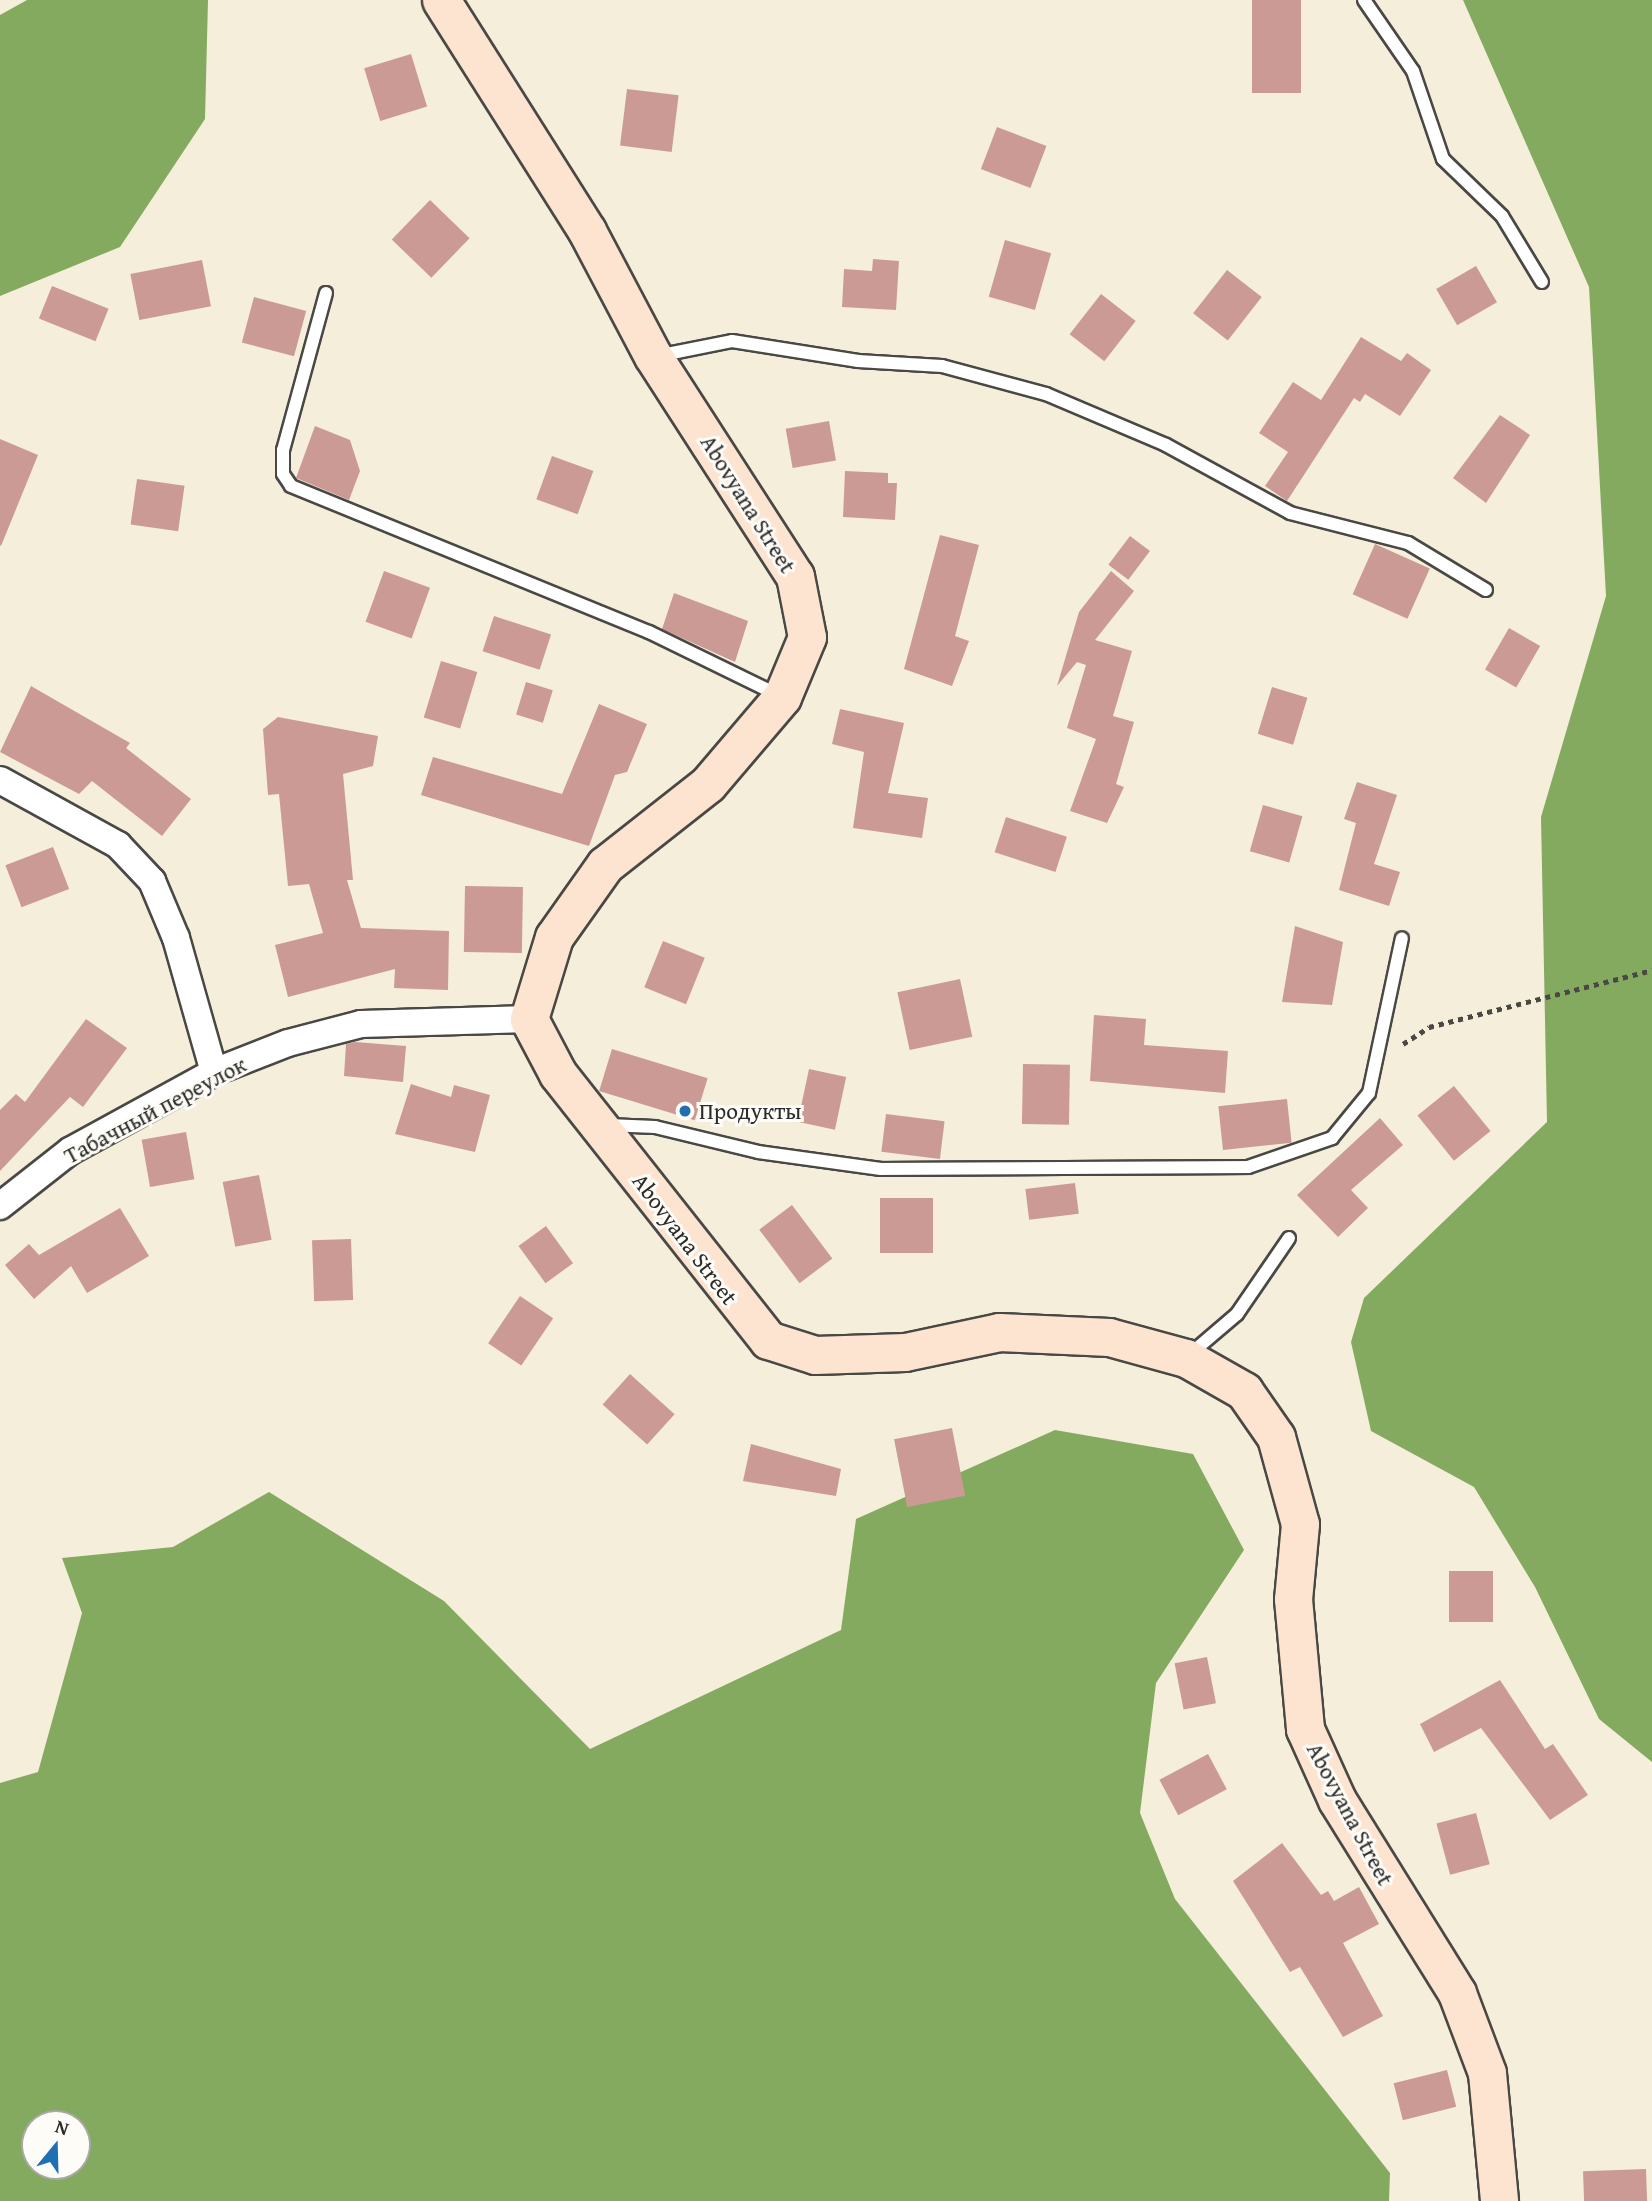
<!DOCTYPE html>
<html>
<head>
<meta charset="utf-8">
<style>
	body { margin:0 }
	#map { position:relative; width:1652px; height:2201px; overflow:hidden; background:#f5eedb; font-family:"Gentium Book Plus",serif }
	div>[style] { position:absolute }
	.forest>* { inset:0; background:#84aa60 }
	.building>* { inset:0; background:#cc9a94; transform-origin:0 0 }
	.path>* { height:4.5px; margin-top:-2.25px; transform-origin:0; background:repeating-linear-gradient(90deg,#494845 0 5px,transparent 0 10px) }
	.roads { filter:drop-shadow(2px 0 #494845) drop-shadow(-2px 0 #494845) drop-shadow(0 2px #494845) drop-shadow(0 -2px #494845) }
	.lane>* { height:12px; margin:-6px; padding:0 6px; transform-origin:6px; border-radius:6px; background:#fff }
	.street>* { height:26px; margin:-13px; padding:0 13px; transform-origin:13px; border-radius:13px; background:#fff }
	.secondary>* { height:37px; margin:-18.5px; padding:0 18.5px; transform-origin:18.5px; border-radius:18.5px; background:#fde4d0 }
	.dots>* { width:19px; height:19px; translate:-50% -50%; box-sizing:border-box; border:4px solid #fdfcf7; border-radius:50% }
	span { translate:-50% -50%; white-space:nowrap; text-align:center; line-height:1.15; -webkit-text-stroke:6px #fdfcf7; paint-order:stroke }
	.street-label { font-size:23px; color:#2b2b2b }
	.poi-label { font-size:23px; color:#2b2b2b }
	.left { translate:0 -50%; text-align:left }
	.north { position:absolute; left:21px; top:2110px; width:70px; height:70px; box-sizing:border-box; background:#fdfcf7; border:2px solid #a9a8a5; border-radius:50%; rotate:19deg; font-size:19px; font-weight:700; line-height:28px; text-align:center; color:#2b2b2b }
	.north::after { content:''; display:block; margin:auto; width:24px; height:32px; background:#1f6fb2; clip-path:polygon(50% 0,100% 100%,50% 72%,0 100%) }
</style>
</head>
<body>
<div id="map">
	<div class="forest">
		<i style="clip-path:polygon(27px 0,208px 0,205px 119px,120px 247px,0 296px,0 15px)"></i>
		<i style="clip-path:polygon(1463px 0,1652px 0,1652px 1762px,1599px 1719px,1535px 1587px,1474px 1487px,1371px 1431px,1351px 1342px,1364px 1298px,1547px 1122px,1541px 817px,1606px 596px,1589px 287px)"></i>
		<i style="clip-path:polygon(evenodd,1055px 1430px,1193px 1454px,1244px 1550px,1156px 1683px,1140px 1813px,1175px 1899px,1390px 2173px,1389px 2201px,0 2201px,0 1783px,38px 1772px,82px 1613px,62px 1558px,173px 1547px,269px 1492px,444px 1601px,590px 1749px,841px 1630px,856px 1519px,1055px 1430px,35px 2124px,77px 2124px,77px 2166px,35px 2166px,35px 2124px)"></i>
	</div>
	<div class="building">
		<i style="left:1252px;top:0;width:49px;height:93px"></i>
		<i style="left:411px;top:54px;width:55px;height:49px;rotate:73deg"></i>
		<i style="left:627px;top:89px;width:52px;height:57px;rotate:7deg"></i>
		<i style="left:997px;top:127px;width:53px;height:45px;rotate:21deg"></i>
		<i style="left:430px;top:200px;width:55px;height:55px;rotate:44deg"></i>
		<i style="left:1005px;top:240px;width:48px;height:59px;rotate:16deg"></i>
		<i style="clip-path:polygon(873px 259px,899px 261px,896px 310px,842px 307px,844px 269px,872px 271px)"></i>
		<i style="left:202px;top:260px;width:47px;height:73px;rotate:79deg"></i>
		<i style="left:1476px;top:266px;width:42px;height:46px;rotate:60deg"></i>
		<i style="left:1227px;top:270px;width:44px;height:55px;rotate:38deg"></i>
		<i style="left:52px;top:286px;width:61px;height:35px;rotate:22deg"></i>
		<i style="left:1101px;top:294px;width:44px;height:51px;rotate:38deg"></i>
		<i style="left:254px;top:297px;width:54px;height:47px;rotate:15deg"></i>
		<i style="clip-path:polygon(1361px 337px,1401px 361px,1407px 353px,1431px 370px,1400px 416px,1365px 394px,1360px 402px,1354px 398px,1287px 501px,1265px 486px,1288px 452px,1259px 433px,1293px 382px,1321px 400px)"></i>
		<i style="clip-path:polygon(1500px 415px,1530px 435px,1486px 503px,1453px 478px)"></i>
		<i style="left:829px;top:421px;width:40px;height:44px;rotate:80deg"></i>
		<i style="clip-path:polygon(315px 426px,350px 440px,360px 471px,349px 500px,296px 478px)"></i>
		<i style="clip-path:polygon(0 439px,38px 455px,1px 546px,0 545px)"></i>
		<i style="left:552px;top:456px;width:44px;height:46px;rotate:20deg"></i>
		<i style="clip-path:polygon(845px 471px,888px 473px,888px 483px,897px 483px,895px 520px,843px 517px)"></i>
		<i style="left:137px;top:479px;width:48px;height:46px;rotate:8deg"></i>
		<i style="clip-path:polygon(940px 535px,979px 545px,955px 636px,969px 641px,952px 686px,904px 669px)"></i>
		<i style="left:1130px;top:536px;width:25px;height:36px;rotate:37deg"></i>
		<i style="left:1375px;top:544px;width:60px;height:55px;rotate:24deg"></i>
		<i style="left:384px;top:571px;width:49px;height:54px;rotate:20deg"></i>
		<i style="clip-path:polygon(1111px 571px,1134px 591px,1095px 640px,1132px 651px,1113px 716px,1134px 722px,1116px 784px,1124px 787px,1107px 823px,1070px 811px,1096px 739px,1067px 728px,1086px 665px,1077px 662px,1057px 686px,1079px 612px)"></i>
		<i style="clip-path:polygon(674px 593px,748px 621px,735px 662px,662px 629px)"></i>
		<i style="left:494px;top:616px;width:60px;height:37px;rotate:18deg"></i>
		<i style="left:1509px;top:628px;width:36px;height:48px;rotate:30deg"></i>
		<i style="left:441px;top:661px;width:38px;height:59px;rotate:17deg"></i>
		<i style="left:526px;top:682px;width:28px;height:34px;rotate:17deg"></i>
		<i style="clip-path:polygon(31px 686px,130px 743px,126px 748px,191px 799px,162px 836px,92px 781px,79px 794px,0 752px)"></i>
		<i style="left:1272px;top:687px;width:37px;height:49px;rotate:17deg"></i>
		<i style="clip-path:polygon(599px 704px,647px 724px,627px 772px,615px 775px,589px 846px,421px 795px,433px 757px,562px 794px)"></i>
		<i style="clip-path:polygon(840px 709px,904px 723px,888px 793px,928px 798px,922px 838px,853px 828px,864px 752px,832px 744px)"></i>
		<i style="clip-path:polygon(278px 717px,378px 736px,373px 766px,343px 774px,353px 880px,347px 880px,361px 928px,449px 931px,448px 990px,394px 988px,395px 969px,288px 997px,275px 945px,323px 933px,309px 884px,288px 886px,279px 794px,268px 795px,263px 729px)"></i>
		<i style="clip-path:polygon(1357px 782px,1397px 795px,1374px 864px,1400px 872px,1389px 906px,1339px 890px,1356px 823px,1344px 819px)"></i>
		<i style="left:1263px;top:805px;width:41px;height:48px;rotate:16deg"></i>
		<i style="left:1006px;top:817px;width:64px;height:37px;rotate:18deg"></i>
		<i style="left:53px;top:847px;width:45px;height:51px;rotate:69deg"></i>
		<i style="left:465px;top:886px;width:58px;height:66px;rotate:1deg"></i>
		<i style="clip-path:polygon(1295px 926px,1343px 942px,1332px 1005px,1282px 1002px)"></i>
		<i style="left:663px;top:941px;width:45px;height:50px;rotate:22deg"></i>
		<i style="left:960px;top:979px;width:59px;height:64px;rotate:78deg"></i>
		<i style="clip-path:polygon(1094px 1015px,1146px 1019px,1144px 1045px,1228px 1051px,1225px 1093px,1090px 1081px)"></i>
		<i style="clip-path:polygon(86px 1019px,127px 1048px,83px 1107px,70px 1097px,0 1171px,0 1110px,16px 1094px,25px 1102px)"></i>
		<i style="clip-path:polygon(355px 1042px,406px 1046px,403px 1082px,344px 1076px,346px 1044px)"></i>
		<i style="left:612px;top:1049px;width:100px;height:44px;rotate:17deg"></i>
		<i style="left:1023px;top:1064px;width:47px;height:60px;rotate:1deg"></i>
		<i style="left:809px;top:1069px;width:38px;height:54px;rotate:12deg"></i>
		<i style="clip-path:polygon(411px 1084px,451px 1097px,454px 1085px,490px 1095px,475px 1152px,395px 1134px)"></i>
		<i style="left:1454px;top:1086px;width:58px;height:47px;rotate:51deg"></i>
		<i style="left:1287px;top:1099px;width:44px;height:69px;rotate:84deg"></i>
		<i style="left:886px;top:1114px;width:59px;height:38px;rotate:7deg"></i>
		<i style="clip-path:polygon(1380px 1118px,1403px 1145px,1351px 1190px,1368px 1208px,1338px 1237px,1297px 1195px)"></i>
		<i style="left:186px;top:1132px;width:48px;height:45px;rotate:80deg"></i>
		<i style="left:259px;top:1175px;width:66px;height:37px;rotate:79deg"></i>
		<i style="left:1075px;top:1183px;width:31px;height:50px;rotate:83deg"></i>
		<i style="left:880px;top:1198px;width:53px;height:55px"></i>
		<i style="left:792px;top:1205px;width:67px;height:41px;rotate:53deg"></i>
		<i style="clip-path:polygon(120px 1208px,149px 1256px,87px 1293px,71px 1266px,34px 1299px,5px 1265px,29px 1244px,39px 1255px)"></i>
		<i style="left:546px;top:1226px;width:46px;height:34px;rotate:54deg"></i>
		<i style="left:351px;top:1239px;width:61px;height:39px;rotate:88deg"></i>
		<i style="left:520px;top:1296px;width:40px;height:57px;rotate:34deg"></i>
		<i style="left:630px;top:1374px;width:60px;height:41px;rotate:42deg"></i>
		<i style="left:952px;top:1428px;width:69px;height:59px;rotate:79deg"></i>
		<i style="clip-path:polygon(751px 1444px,841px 1469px,836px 1496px,743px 1481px)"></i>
		<i style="left:1449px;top:1571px;width:44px;height:51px"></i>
		<i style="left:1207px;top:1657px;width:47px;height:33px;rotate:79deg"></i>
		<i style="clip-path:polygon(1500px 1680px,1545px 1749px,1553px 1744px,1588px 1795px,1550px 1820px,1481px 1728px,1434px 1752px,1420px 1724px)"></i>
		<i style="left:1208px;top:1754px;width:40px;height:55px;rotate:62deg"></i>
		<i style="left:1476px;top:1813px;width:53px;height:41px;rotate:75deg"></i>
		<i style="clip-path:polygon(1282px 1843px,1321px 1895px,1328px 1891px,1334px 1901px,1359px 1887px,1379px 1924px,1343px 1943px,1383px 2016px,1343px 2037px,1300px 1967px,1290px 1972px,1233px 1881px)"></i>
		<i style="left:1447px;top:2070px;width:38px;height:55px;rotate:76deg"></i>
		<i style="left:1646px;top:2169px;width:32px;height:63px;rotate:88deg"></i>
	</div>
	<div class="path">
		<i style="left:1403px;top:1044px;width:31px;rotate:-33deg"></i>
		<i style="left:1429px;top:1027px;width:230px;rotate:-14.3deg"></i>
	</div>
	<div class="roads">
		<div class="lane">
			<i style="left:1364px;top:0;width:86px;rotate:55.4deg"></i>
			<i style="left:1413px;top:71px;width:93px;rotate:71.2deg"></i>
			<i style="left:1443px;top:159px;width:82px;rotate:44deg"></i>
			<i style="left:1502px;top:216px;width:77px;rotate:58.8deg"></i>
			<i style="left:326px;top:293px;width:163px;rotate:105.3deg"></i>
			<i style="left:283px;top:450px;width:24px;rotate:90deg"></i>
			<i style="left:283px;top:474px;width:14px;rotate:56deg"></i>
			<i style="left:291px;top:486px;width:387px;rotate:22.2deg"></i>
			<i style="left:649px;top:632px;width:144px;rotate:26deg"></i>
			<i style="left:657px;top:356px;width:76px;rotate:-11.3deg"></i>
			<i style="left:732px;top:341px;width:128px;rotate:9deg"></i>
			<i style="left:858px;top:361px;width:84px;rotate:3.4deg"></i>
			<i style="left:942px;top:366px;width:108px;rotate:15.1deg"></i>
			<i style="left:1046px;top:394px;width:130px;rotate:23deg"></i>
			<i style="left:1166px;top:445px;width:141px;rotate:28.7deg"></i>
			<i style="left:1290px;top:513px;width:122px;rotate:14.3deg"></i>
			<i style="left:1408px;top:543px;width:91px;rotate:31.1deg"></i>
			<i style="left:608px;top:1125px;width:47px;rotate:2.4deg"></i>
			<i style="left:655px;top:1127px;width:106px;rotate:13.6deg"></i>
			<i style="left:758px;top:1152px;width:124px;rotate:7.9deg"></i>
			<i style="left:881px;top:1169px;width:367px;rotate:-0.3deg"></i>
			<i style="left:1248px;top:1167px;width:89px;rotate:-19deg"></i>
			<i style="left:1332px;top:1138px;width:58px;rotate:-50.6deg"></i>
			<i style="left:1369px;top:1093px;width:158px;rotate:-78deg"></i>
			<i style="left:1189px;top:1355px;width:63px;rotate:-40.5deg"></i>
			<i style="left:1237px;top:1314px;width:92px;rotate:-55.6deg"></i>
		</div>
		<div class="street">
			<i style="left:0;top:780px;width:135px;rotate:28.8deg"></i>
			<i style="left:118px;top:845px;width:50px;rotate:46.6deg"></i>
			<i style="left:152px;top:881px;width:62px;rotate:67.2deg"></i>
			<i style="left:176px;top:938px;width:139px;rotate:74.2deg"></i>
			<i style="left:0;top:1206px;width:89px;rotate:-38.2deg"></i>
			<i style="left:70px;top:1151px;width:164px;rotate:-28.7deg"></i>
			<i style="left:214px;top:1072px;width:79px;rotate:-21.4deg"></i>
			<i style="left:288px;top:1043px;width:75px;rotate:-14.6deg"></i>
			<i style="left:361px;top:1024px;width:168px;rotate:-1.7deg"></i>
		</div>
		<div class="secondary">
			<i style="left:441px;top:0;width:273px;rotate:57.7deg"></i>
			<i style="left:587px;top:231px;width:141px;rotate:62.2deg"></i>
			<i style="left:653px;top:356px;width:262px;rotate:57.2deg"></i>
			<i style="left:795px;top:576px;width:62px;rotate:78.9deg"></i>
			<i style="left:807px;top:637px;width:65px;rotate:112.6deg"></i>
			<i style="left:782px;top:697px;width:114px;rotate:130.4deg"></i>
			<i style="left:708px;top:784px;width:131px;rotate:141.8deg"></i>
			<i style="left:605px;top:865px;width:88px;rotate:125.3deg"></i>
			<i style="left:554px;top:937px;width:86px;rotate:107deg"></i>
			<i style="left:529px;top:1019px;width:62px;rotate:62.2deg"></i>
			<i style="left:558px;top:1074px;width:339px;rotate:51.7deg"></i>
			<i style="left:768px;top:1340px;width:49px;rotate:17.7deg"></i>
			<i style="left:815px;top:1355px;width:90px;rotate:-1.9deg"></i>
			<i style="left:905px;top:1352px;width:96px;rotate:-12deg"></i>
			<i style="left:999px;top:1332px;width:110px;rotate:2.6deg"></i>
			<i style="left:1109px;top:1337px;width:80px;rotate:15.3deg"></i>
			<i style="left:1186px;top:1358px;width:67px;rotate:29.6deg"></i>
			<i style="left:1244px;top:1391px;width:56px;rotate:55.2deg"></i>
			<i style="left:1276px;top:1437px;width:90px;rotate:74.6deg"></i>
			<i style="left:1300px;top:1524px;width:75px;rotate:95.3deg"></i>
			<i style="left:1293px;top:1599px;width:131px;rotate:84.7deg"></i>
			<i style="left:1305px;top:1729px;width:78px;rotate:65.7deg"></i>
			<i style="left:1337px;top:1800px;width:227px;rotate:58.1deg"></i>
			<i style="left:1457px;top:1993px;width:85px;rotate:69.4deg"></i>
			<i style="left:1487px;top:2073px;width:129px;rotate:84.6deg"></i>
		</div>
	</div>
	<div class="dots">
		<i style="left:685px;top:1111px;background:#1f6fb2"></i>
	</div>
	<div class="street-label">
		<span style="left:748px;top:504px;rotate:58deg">Abovyana Street</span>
		<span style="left:155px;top:1110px;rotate:-28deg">Табачный переулок</span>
		<span style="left:685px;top:1239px;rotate:53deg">Abovyana Street</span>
		<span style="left:1350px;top:1814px;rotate:62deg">Abovyana Street</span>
	</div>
	<div class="poi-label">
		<span class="left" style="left:699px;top:1111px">Продукты</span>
	</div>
	<div class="north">N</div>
</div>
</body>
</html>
